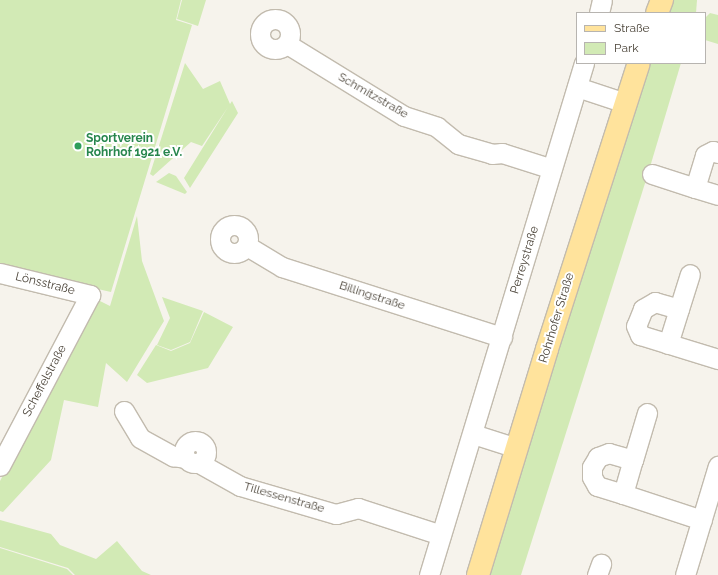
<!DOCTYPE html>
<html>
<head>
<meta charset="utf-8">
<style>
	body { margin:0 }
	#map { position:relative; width:718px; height:575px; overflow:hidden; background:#f6f3ec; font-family:Raleway,sans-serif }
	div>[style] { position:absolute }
	.green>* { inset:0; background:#d2eab5 }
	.roads { filter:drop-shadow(1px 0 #c2bbae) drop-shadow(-1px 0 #c2bbae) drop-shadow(0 1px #c2bbae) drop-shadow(0 -1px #c2bbae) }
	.minor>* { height:19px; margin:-9.5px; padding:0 9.5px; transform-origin:9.5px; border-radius:9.5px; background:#fff }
	.minor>.ring { margin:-9.5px; padding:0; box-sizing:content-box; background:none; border:19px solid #fff; border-radius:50% }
	.major>* { height:22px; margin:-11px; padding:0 11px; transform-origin:11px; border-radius:11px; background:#ffe39c }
	.dots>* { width:11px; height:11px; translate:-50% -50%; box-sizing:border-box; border:2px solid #fff; border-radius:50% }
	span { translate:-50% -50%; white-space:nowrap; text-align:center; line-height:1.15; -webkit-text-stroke:4px #fff; paint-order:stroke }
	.street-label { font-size:12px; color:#4b4439 }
	.leisure-label { font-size:12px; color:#27864d; font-weight:700 }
	.left { translate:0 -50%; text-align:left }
	.legend { position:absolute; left:576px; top:12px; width:130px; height:52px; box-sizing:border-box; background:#fff; border:1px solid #b7b4b0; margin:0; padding:5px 7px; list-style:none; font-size:12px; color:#4b4439 }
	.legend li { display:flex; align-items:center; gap:8px; height:20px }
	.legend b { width:20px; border:1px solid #b7b4b0 }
</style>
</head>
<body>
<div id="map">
	<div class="green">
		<i style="clip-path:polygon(0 0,181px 0,176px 20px,192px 25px,111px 292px,0 267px)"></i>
		<i style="clip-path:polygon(182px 0,206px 0,198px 26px,177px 19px)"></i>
		<i style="clip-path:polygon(670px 0,697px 0,696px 13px,665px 13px)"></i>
		<i style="clip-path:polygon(710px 13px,718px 15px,718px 44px,705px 40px,705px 18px)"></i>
		<i style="clip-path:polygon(185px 63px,203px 89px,220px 81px,230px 104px,232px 101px,238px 113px,190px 188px,184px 178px,228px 107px,202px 146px,191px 142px,153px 176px,150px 174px)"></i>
		<i style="clip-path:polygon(647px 63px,681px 63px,647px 177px,521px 575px,485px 575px)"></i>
		<i style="clip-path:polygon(169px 173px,176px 176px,187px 192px,185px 194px,156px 182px)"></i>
		<i style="clip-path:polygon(137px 216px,142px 261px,164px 321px,127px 382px,106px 363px,98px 407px,64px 400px,51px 460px,3px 512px,0 511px,0 481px,96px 299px,110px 306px)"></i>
		<i style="clip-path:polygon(162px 297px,203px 311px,190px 342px,171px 350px,157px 345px,170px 318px)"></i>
		<i style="clip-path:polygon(204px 312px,233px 327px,208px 368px,147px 383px,137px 375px,156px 345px,171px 351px,190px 343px)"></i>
		<i style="clip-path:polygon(0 520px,51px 534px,60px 545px,96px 559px,117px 541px,142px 571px,151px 575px,75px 575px,68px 568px,0 547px)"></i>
		<i style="clip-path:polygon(0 548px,67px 569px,73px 575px,0 575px)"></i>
	</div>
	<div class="roads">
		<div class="minor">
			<i style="left:599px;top:13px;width:13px;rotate:-77deg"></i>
			<i class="ring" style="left:260px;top:19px;width:11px;height:11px"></i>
			<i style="left:287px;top:44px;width:137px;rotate:31.6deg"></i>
			<i style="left:404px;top:116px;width:35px;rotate:18deg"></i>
			<i style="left:437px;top:127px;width:27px;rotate:39deg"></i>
			<i style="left:458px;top:144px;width:35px;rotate:16deg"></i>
			<i style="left:492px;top:154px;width:10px;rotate:-6deg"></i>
			<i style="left:502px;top:153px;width:52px;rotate:17.7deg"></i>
			<i style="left:577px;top:87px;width:51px;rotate:18.4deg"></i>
			<i style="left:652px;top:174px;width:45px;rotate:18deg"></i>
			<i style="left:695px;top:188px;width:34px;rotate:-73deg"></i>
			<i style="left:705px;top:155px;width:9px;rotate:-27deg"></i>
			<i style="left:713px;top:151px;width:5px;rotate:22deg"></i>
			<i style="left:695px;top:188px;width:24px;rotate:17deg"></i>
			<i class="ring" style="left:220px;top:225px;width:9px;height:9px"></i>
			<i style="left:247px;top:246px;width:41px;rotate:31deg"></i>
			<i style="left:282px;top:267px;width:231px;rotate:17.7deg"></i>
			<i style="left:0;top:273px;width:93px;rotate:13.7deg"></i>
			<i style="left:90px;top:295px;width:193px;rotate:117.8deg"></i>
			<i style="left:679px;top:309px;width:25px;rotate:-164deg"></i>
			<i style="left:655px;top:302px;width:14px;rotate:150deg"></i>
			<i style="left:643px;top:309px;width:18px;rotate:112deg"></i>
			<i style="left:636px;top:326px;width:10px;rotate:66deg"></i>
			<i style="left:640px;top:335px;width:82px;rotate:17.1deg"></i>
			<i style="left:668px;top:344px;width:73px;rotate:-72.6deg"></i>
			<i style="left:124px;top:411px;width:31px;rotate:59deg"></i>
			<i style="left:140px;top:438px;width:38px;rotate:29deg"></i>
			<i style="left:173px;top:456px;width:12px;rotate:9deg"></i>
			<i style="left:473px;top:434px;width:46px;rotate:17.7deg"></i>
			<i class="ring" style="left:184px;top:441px;width:3px;height:3px"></i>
			<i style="left:633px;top:460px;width:49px;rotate:-73.4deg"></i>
			<i style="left:199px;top:463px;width:47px;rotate:29.3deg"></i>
			<i style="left:240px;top:486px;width:100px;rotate:16.3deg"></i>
			<i style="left:336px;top:514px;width:23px;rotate:-15deg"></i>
			<i style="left:358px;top:508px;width:87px;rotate:18deg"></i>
			<i style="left:623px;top:494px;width:35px;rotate:-74deg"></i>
			<i style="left:633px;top:460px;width:25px;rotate:-164deg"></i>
			<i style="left:609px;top:453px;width:12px;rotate:160deg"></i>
			<i style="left:598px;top:457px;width:12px;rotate:121deg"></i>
			<i style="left:592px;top:467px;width:10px;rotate:90deg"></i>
			<i style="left:592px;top:477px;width:10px;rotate:61deg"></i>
			<i style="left:597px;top:486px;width:27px;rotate:17deg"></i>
			<i style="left:623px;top:494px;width:83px;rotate:18.2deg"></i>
			<i style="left:429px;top:575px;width:535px;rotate:-73.16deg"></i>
			<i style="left:597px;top:575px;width:12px;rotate:-70deg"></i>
			<i style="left:685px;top:575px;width:114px;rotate:-73.2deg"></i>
		</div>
		<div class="major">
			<i style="left:657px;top:13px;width:14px;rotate:-69deg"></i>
			<i style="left:478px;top:575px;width:236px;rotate:-73deg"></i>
			<i style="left:547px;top:349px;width:300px;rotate:-72.2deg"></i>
		</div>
	</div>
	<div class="dots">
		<i style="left:78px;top:146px;background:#2e9e5b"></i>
	</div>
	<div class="street-label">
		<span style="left:373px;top:96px;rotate:30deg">Schmitzstraße</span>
		<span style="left:525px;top:260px;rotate:-73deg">Perreystraße</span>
		<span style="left:45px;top:284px;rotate:14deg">Lönsstraße</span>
		<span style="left:372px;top:296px;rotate:18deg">Billingstraße</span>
		<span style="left:557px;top:318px;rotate:-73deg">Rohrhofer Straße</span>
		<span style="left:45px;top:381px;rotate:-62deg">Scheffelstraße</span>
		<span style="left:284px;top:498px;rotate:16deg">Tillessenstraße</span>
	</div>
	<div class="leisure-label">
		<span class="left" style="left:86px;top:146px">Sportverein<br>Rohrhof 1921 e.V.</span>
	</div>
	<ul class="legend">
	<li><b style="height:5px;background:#ffe39c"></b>Straße</li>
	<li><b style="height:11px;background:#d2eab5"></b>Park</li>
	</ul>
</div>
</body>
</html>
